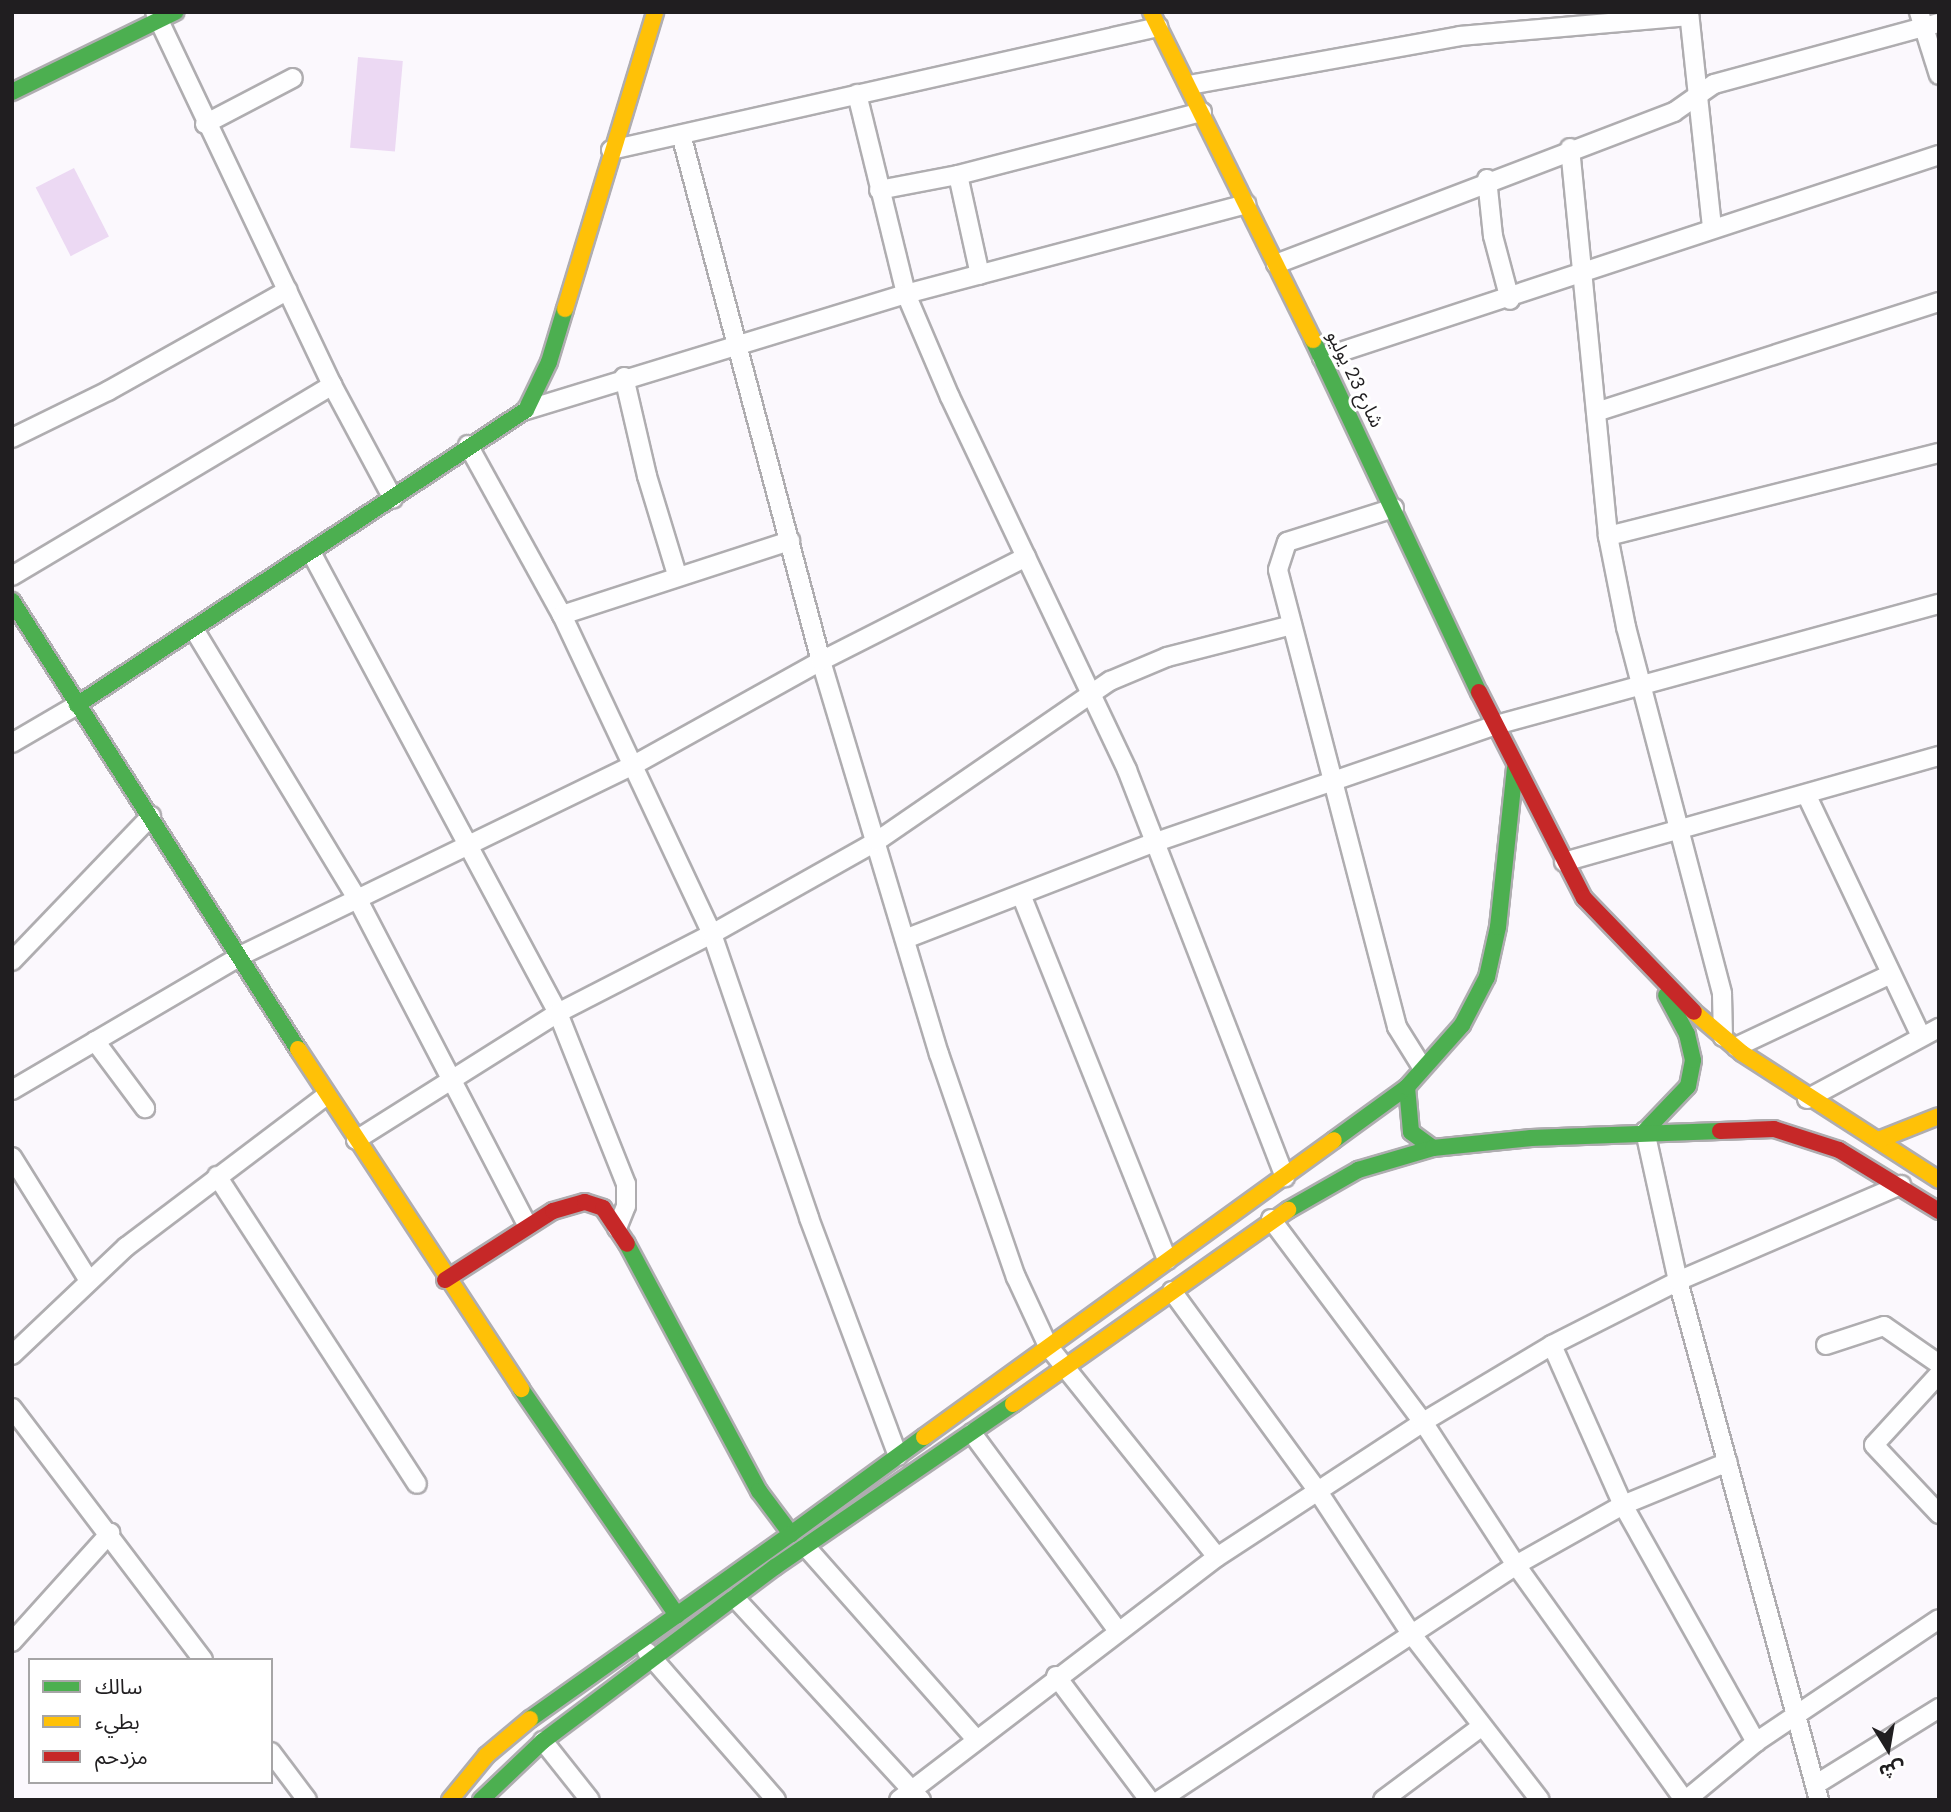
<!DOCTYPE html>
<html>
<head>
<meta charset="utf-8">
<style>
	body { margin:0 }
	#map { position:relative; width:1951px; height:1812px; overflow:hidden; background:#fbf8fd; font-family:"DM Sans","Noto Sans Arabic",sans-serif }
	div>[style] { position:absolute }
	.green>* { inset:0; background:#ecd9f3; transform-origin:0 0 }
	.roads { filter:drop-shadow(2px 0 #afadb0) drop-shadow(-2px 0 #afadb0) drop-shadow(0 2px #afadb0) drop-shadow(0 -2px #afadb0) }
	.street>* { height:18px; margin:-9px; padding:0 9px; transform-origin:9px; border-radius:9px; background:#fefeff }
	.fast>* { height:16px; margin:-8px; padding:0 8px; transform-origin:8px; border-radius:8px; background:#4caf50 }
	.slow>* { height:16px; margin:-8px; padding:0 8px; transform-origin:8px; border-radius:8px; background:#ffc107 }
	.jam>* { height:16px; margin:-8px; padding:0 8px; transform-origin:8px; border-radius:8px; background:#c62828 }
	span { translate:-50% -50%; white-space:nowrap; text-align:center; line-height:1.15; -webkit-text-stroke:6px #fff; paint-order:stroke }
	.street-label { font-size:19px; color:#201e20 }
	.frame { position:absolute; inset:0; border:14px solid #201e20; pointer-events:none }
	.legend { position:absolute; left:28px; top:1658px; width:245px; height:126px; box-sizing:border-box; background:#fff; border:2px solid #a6a5a6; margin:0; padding:9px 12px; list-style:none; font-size:21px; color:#201e20 }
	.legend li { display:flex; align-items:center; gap:14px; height:35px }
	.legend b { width:35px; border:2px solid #a6a5a6 }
	.north { position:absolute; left:1853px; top:1714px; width:70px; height:70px; -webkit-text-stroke:5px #fff; paint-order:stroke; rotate:169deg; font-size:19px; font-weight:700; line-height:28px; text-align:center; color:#201e20 }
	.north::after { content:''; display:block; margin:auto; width:24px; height:32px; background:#201e20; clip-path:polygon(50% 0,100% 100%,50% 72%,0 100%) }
</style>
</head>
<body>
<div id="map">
	<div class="green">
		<i style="left:358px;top:57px;width:45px;height:91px;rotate:5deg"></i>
		<i style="left:74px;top:168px;width:77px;height:43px;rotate:63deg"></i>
	</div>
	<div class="roads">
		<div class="street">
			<i style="left:155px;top:12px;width:413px;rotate:64.6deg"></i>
			<i style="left:332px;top:385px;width:129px;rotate:61.8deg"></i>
			<i style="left:1689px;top:12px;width:217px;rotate:83.9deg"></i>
			<i style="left:1919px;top:12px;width:66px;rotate:72.4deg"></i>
			<i style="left:1189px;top:85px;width:275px;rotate:-10.2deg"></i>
			<i style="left:1460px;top:36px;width:230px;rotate:-5deg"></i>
			<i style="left:857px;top:94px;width:206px;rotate:76.2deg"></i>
			<i style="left:906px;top:294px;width:112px;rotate:66.9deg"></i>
			<i style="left:950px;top:397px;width:413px;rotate:64.6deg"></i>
			<i style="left:1127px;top:770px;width:437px;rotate:68.8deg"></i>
			<i style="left:205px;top:124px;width:99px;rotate:-27.6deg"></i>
			<i style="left:682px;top:138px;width:541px;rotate:75.12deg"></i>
			<i style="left:821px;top:661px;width:410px;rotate:73.3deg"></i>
			<i style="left:939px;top:1054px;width:236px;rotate:71deg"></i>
			<i style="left:1016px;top:1277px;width:76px;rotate:65.1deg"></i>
			<i style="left:1048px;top:1346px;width:270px;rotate:51.3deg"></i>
			<i style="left:1570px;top:148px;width:390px;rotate:84.4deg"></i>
			<i style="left:1608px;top:536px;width:93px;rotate:78.8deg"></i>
			<i style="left:1626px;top:627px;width:379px;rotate:75.3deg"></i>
			<i style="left:1722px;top:994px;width:43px;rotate:88.7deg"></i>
			<i style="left:611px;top:150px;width:561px;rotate:-12.67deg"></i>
			<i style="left:958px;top:175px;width:102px;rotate:77.6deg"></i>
			<i style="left:1487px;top:179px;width:57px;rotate:84deg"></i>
			<i style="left:1493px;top:236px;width:66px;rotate:75.1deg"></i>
			<i style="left:879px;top:190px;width:80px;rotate:-10.8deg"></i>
			<i style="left:958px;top:175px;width:252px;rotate:-14.5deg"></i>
			<i style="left:1276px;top:264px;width:426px;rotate:-20.9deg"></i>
			<i style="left:1674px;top:112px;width:49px;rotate:-35deg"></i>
			<i style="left:1714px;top:84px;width:233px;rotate:-15.2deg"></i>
			<i style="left:1322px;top:358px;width:650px;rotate:-18.21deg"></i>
			<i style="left:624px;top:377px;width:102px;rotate:76.9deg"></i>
			<i style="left:647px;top:476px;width:103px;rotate:73.1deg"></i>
			<i style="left:526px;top:410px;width:397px;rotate:-17deg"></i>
			<i style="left:906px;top:294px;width:352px;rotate:-14.8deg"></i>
			<i style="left:1596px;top:412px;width:360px;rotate:-17.8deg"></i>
			<i style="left:12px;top:438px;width:107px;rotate:-26.1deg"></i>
			<i style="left:108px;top:391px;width:206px;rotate:-29.3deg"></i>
			<i style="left:468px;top:445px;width:194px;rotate:61.1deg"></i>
			<i style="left:562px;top:615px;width:353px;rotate:64.8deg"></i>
			<i style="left:712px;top:934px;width:300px;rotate:71.1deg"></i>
			<i style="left:809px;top:1218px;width:254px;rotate:69.5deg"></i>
			<i style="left:1394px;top:508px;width:112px;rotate:162.4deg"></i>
			<i style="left:1287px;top:542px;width:29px;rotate:108deg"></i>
			<i style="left:1278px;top:570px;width:472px;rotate:75.4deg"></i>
			<i style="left:1397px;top:1027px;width:47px;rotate:58deg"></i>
			<i style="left:1608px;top:536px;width:341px;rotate:-14.1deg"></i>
			<i style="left:312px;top:554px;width:521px;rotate:61.81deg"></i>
			<i style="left:558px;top:1013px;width:184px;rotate:68.3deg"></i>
			<i style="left:626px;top:1184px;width:22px;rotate:90deg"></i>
			<i style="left:626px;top:1206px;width:24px;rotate:112deg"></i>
			<i style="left:12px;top:576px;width:373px;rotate:-30.8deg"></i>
			<i style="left:562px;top:615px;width:240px;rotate:-18deg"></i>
			<i style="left:195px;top:631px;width:315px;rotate:58.8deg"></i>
			<i style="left:358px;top:900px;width:366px;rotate:62.5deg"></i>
			<i style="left:12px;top:743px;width:75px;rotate:-30.3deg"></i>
			<i style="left:1807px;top:796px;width:266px;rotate:64.6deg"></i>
			<i style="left:1564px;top:862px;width:390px;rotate:-15.8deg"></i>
			<i style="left:1022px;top:897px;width:391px;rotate:68.2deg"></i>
			<i style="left:905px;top:939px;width:266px;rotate:-21.2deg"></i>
			<i style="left:1153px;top:843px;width:363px;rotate:-19deg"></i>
			<i style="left:1496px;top:725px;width:459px;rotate:-15.3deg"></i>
			<i style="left:12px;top:961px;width:201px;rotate:-46.2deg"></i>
			<i style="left:95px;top:1041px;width:84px;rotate:53.3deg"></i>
			<i style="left:1736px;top:1047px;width:171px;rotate:-25.2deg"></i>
			<i style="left:12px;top:1090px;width:264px;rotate:-30.4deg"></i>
			<i style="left:240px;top:956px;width:436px;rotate:-25.9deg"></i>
			<i style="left:632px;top:766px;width:216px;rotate:-29.1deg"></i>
			<i style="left:821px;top:661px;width:230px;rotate:-26.9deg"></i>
			<i style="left:1807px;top:1099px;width:150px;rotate:-28.3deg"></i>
			<i style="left:1645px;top:1131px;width:154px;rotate:77.6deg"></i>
			<i style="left:1678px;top:1281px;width:538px;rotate:74.8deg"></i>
			<i style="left:356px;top:1140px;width:239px;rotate:-32.2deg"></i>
			<i style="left:558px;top:1013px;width:173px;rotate:-27.2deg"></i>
			<i style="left:712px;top:934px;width:189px;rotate:-29.4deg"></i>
			<i style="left:877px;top:841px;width:283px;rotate:-34.5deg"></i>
			<i style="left:1110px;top:681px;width:62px;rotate:-22.8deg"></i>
			<i style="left:1167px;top:657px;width:129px;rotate:-14.4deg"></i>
			<i style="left:12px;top:1157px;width:144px;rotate:58.1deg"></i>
			<i style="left:217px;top:1176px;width:367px;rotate:57deg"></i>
			<i style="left:1271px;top:1219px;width:254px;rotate:53.2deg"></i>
			<i style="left:1423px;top:1422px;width:171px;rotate:57deg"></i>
			<i style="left:1516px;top:1565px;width:289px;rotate:54.4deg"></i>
			<i style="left:1172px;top:1291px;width:246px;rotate:53.9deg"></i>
			<i style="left:1317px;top:1490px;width:170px;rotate:56.8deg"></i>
			<i style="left:1410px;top:1632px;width:212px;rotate:52.3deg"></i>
			<i style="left:1552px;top:1345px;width:175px;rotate:66.1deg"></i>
			<i style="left:1623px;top:1505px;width:272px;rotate:60.7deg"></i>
			<i style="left:1826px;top:1345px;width:61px;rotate:-18.1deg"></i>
			<i style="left:1884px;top:1326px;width:67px;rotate:34.6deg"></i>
			<i style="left:12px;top:1355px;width:157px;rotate:-43.5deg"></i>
			<i style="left:126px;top:1247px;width:251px;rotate:-37.1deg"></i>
			<i style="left:1939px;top:1374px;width:96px;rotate:132.5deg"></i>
			<i style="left:1874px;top:1445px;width:95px;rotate:46.7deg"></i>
			<i style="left:12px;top:1408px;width:316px;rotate:52.8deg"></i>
			<i style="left:972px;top:1433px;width:245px;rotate:53.6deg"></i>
			<i style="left:806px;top:1547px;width:255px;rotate:48.5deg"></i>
			<i style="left:735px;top:1598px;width:275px;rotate:47.4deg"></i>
			<i style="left:12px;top:1642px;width:147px;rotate:-48deg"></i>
			<i style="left:647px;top:1652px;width:196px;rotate:48.9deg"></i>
			<i style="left:1056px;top:1676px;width:155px;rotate:53.1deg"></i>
			<i style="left:543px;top:1741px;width:75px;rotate:51.5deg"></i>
			<i style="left:271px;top:1752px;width:60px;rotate:53.1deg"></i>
			<i style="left:1815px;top:1785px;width:146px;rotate:-31.8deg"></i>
			<i style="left:899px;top:1800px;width:400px;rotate:-37.4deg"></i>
			<i style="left:1217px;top:1557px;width:246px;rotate:-33.2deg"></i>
			<i style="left:1423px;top:1422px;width:150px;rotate:-30.8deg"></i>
			<i style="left:1552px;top:1345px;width:141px;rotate:-26.9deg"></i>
			<i style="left:1678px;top:1281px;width:243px;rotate:-23.3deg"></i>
			<i style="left:1160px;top:1800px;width:427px;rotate:-33.4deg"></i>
			<i style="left:1516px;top:1565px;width:123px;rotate:-29.3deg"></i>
			<i style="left:1623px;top:1505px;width:113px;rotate:-22.3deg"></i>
			<i style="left:1383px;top:1800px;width:122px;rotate:-36.7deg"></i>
			<i style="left:1686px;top:1800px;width:91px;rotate:-39.6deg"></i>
			<i style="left:1756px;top:1742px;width:220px;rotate:-33.9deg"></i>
		</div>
		<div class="fast">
			<i style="left:12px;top:92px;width:182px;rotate:-26.1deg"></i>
			<i style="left:1313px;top:340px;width:389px;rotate:64.8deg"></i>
			<i style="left:12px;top:601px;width:532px;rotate:57.45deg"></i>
			<i style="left:77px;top:705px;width:537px;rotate:-33.31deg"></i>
			<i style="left:526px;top:410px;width:53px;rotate:-64.4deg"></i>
			<i style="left:549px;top:362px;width:55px;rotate:-73.2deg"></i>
			<i style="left:1407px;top:1087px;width:45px;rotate:84.9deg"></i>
			<i style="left:1411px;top:1132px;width:27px;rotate:36deg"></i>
			<i style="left:1645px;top:1131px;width:62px;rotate:-46.3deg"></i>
			<i style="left:1688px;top:1086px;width:26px;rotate:-79deg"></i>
			<i style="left:1693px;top:1060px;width:27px;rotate:-103deg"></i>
			<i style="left:1687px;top:1034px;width:44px;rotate:-118.3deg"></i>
			<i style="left:1334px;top:1140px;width:90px;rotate:-36deg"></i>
			<i style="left:1407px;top:1087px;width:83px;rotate:-48.4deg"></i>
			<i style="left:1462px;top:1025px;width:54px;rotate:-62.5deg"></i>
			<i style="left:1487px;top:977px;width:51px;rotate:-77.6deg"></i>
			<i style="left:1498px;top:927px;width:160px;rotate:-83.9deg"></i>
			<i style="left:1288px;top:1210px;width:81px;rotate:-29.7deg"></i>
			<i style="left:1358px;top:1170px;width:78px;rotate:-16.3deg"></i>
			<i style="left:1433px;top:1148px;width:99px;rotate:-5.8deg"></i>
			<i style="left:1531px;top:1138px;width:189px;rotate:-2.1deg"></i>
			<i style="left:627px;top:1244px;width:280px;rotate:61.9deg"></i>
			<i style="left:759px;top:1491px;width:54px;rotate:53.3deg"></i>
			<i style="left:791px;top:1534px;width:165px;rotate:-36.1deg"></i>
			<i style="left:521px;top:1389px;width:275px;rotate:55.4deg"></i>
			<i style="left:677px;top:1615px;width:180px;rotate:144.7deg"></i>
			<i style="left:677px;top:1615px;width:140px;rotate:-35.4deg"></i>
			<i style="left:481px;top:1800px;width:86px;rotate:-43.6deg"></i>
			<i style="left:543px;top:1741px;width:290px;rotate:-36.9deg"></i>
			<i style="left:775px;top:1567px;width:288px;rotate:-34.4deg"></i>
		</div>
		<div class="slow">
			<i style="left:1151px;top:12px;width:366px;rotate:63.7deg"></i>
			<i style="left:565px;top:309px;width:310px;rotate:-73.1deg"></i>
			<i style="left:1694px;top:1012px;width:63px;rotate:40.5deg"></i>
			<i style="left:1742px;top:1053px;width:234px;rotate:32.8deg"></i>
			<i style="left:298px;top:1049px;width:407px;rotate:56.7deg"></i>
			<i style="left:1881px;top:1139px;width:62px;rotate:-21.6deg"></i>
			<i style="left:1013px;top:1404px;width:337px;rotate:-35.2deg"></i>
			<i style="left:924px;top:1437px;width:506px;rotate:-35.92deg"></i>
			<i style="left:450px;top:1800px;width:58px;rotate:-50.6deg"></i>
			<i style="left:487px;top:1755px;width:56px;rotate:-39.9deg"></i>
		</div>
		<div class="jam">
			<i style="left:1479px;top:692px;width:231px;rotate:63deg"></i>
			<i style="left:1584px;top:898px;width:158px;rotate:46deg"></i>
			<i style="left:1720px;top:1131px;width:54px;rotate:-2.1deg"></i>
			<i style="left:1774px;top:1129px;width:68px;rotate:17.9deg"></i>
			<i style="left:1839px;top:1150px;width:117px;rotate:31.4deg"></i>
			<i style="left:445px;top:1280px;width:128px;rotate:-32.6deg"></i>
			<i style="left:553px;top:1211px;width:33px;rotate:-16deg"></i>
			<i style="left:585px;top:1202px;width:19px;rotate:18deg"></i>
			<i style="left:603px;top:1208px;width:43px;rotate:56.3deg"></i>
		</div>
	</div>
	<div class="street-label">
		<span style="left:1355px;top:379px;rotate:64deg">شارع 23 يوليو</span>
	</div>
	<div class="frame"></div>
	<ul class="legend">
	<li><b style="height:9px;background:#4caf50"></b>سالك</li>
	<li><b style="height:9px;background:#ffc107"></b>بطيء</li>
	<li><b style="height:9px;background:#c62828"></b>مزدحم</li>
	</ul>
	<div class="north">ش</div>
</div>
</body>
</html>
